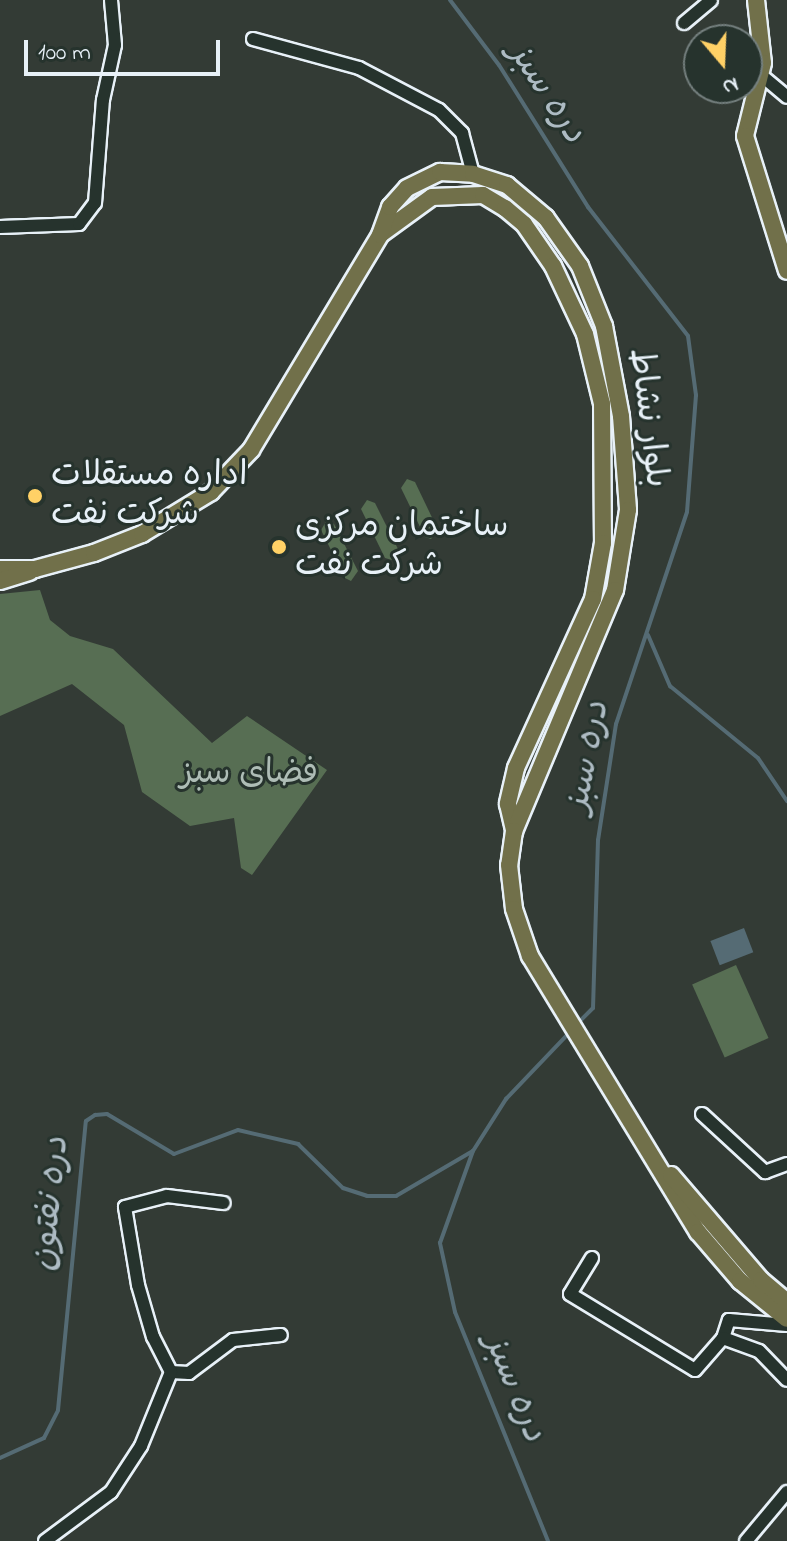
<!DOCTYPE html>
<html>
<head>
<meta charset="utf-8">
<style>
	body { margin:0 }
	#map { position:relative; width:787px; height:1541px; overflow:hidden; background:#333b35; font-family:"Indie Flower","Playpen Sans Arabic",sans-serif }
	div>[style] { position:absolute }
	.green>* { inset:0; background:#576e53; transform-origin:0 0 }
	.water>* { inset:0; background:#556b74; transform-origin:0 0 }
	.stream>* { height:4px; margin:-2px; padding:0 2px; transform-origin:2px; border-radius:2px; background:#556b74 }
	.roads { filter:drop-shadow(2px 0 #e8f1f8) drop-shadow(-2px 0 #e8f1f8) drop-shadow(0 2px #e8f1f8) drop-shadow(0 -2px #e8f1f8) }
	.minor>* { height:12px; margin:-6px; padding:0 6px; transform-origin:6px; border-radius:6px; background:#26332d }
	.major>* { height:16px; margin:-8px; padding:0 8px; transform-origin:8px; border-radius:8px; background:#71704a }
	.dots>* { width:22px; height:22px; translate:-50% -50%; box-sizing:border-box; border:4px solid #26332d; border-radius:50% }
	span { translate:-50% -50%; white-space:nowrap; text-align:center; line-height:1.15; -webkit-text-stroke:6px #26332d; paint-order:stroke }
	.street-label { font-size:34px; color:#e8f1f8 }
	.poi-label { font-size:34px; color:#e8f1f8 }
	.left { translate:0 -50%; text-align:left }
	.park-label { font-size:34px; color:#aebdb6 }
	.water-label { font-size:36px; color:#adbbc3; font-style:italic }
	.north { position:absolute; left:683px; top:24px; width:80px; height:80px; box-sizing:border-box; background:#26332d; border:2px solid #747f7e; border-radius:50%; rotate:161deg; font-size:22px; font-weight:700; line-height:32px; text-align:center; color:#e8f1f8 }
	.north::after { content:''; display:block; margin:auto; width:28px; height:36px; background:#ffd166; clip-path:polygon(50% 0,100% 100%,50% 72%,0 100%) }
	.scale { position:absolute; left:24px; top:40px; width:196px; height:36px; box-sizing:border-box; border:4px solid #e8f1f8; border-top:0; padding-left:10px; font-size:24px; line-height:28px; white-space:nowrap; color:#e8f1f8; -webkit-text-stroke:6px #26332d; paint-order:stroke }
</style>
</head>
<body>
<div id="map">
	<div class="green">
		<i style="clip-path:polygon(407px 479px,415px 482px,438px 530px,431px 539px,425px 537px,401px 488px)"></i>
		<i style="clip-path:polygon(367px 500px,375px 503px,399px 551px,392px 560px,385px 558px,361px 509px)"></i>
		<i style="clip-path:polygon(327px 520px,334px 524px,358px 571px,351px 581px,345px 578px,321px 530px)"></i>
		<i style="clip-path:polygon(40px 590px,50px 620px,70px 636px,113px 649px,212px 743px,247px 716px,327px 770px,252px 875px,241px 868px,234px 818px,190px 826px,142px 792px,124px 725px,72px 684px,0 716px,0 594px)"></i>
		<i style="left:736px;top:965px;width:80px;height:48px;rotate:66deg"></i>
	</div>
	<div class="water">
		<i style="left:744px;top:928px;width:26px;height:36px;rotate:69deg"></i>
	</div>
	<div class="stream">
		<i style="left:450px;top:0;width:81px;rotate:53deg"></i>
		<i style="left:499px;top:65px;width:168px;rotate:57.9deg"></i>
		<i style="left:588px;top:207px;width:163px;rotate:52.2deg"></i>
		<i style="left:688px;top:336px;width:60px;rotate:82.3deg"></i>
		<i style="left:696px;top:395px;width:117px;rotate:94.4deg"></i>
		<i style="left:687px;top:512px;width:224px;rotate:108.5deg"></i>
		<i style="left:616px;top:724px;width:117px;rotate:98.8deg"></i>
		<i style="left:598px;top:840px;width:168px;rotate:91.7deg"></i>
		<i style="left:593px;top:1008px;width:21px;rotate:135deg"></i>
		<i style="left:648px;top:635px;width:56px;rotate:66.7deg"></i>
		<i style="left:670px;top:686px;width:114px;rotate:39.3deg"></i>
		<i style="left:758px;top:758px;width:52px;rotate:56deg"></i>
		<i style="left:0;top:1458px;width:48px;rotate:-24.4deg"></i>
		<i style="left:44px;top:1438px;width:31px;rotate:-63deg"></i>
		<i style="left:58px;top:1410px;width:290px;rotate:-84.5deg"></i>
		<i style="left:86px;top:1121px;width:11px;rotate:-34deg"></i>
		<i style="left:95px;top:1115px;width:12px;rotate:-5deg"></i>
		<i style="left:107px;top:1114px;width:78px;rotate:30.8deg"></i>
		<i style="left:174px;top:1154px;width:68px;rotate:-20.6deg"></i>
		<i style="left:238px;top:1130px;width:62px;rotate:13.1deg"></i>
		<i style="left:298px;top:1144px;width:63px;rotate:44.4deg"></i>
		<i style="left:343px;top:1188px;width:25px;rotate:18deg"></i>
		<i style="left:367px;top:1196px;width:29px"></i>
		<i style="left:396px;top:1196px;width:89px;rotate:-30.3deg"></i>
		<i style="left:548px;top:1541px;width:247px;rotate:-112.1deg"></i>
		<i style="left:455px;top:1312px;width:71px;rotate:-102.3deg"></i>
		<i style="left:440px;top:1243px;width:98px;rotate:-70.3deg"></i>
		<i style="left:473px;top:1151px;width:62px;rotate:-57.6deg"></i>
		<i style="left:506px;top:1099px;width:91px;rotate:-46.3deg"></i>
	</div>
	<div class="roads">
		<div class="minor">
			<i style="left:684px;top:23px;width:35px;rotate:-40deg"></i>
			<i style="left:253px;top:39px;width:110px;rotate:15.3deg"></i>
			<i style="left:359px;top:68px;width:90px;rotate:27.7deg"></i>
			<i style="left:439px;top:110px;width:33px;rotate:45deg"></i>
			<i style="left:462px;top:133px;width:42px;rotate:75deg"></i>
			<i style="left:761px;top:75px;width:34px;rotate:40deg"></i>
			<i style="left:0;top:227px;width:79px;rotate:-2.2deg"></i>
			<i style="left:79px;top:224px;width:26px;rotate:-53deg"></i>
			<i style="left:95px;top:203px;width:103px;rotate:-85.6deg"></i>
			<i style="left:103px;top:100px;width:56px;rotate:-77.7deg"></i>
			<i style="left:115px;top:45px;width:45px;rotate:-95.1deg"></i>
			<i style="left:702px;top:1114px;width:86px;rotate:42.6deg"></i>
			<i style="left:765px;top:1172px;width:23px;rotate:-20deg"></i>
			<i style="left:592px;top:1258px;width:42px;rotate:121.4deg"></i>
			<i style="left:570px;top:1294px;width:146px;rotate:31.3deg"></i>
			<i style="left:695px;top:1370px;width:43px;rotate:-48.8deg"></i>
			<i style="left:723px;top:1338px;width:19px;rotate:-72deg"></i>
			<i style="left:729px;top:1320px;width:58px;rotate:4.9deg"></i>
			<i style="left:723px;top:1338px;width:38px;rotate:20deg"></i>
			<i style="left:759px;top:1351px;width:40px;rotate:46deg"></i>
			<i style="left:171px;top:1372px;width:18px;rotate:3deg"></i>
			<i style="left:189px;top:1373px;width:55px;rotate:-36.9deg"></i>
			<i style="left:233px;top:1340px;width:48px;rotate:-5.9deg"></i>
			<i style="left:45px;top:1541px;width:82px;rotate:-36.6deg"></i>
			<i style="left:111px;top:1492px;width:55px;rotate:-56.9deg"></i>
			<i style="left:141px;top:1446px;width:80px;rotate:-67.9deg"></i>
			<i style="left:171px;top:1372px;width:39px;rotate:-117deg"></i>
			<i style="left:153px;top:1337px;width:54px;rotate:-106.1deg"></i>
			<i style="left:138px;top:1285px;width:79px;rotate:-99.5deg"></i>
			<i style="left:125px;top:1207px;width:43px;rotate:-14.7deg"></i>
			<i style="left:167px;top:1196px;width:57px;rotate:7deg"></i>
			<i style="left:746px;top:1541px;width:64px;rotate:-50.1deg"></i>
		</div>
		<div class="major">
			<i style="left:756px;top:0;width:63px;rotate:83.7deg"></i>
			<i style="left:763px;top:63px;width:75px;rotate:103.9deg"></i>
			<i style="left:745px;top:136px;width:141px;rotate:72.7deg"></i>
			<i style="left:381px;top:234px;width:63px;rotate:-36deg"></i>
			<i style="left:432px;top:197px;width:51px;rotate:-2.2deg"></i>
			<i style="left:483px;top:195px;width:26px;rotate:31deg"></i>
			<i style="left:505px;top:208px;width:25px;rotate:40deg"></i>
			<i style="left:524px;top:224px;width:51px;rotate:55.4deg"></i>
			<i style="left:553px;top:266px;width:75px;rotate:64.8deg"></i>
			<i style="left:585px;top:334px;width:72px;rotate:76.3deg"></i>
			<i style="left:602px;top:404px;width:139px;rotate:89.6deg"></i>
			<i style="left:603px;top:543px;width:57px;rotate:100.1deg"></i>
			<i style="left:593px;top:599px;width:186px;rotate:114.5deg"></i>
			<i style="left:516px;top:768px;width:37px;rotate:103deg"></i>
			<i style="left:508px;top:804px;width:28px;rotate:77deg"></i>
			<i style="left:0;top:569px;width:35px"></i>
			<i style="left:35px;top:569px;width:61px;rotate:-15.2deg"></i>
			<i style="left:94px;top:553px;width:52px;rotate:-21.6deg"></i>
			<i style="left:142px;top:534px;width:81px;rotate:-31.3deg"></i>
			<i style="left:211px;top:492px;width:58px;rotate:-46.4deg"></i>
			<i style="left:251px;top:450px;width:251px;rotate:-59deg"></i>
			<i style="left:380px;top:235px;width:30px;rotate:-70deg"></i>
			<i style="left:390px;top:207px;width:25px;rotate:-48deg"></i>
			<i style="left:407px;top:188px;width:37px;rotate:-26deg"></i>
			<i style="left:440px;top:172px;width:33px;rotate:3deg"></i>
			<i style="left:473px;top:174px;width:36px;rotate:18deg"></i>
			<i style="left:507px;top:185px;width:51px;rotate:40.2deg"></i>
			<i style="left:546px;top:218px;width:59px;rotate:54.7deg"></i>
			<i style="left:580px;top:266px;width:65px;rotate:68.2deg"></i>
			<i style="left:604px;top:326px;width:92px;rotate:79.3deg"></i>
			<i style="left:621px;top:416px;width:94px;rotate:85.7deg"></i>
			<i style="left:628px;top:510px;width:81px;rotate:99.2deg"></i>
			<i style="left:615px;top:590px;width:261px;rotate:112.7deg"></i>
			<i style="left:514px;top:831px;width:34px;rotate:98deg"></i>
			<i style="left:509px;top:865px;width:44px;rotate:83.5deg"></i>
			<i style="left:514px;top:909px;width:50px;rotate:71.2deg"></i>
			<i style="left:530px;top:956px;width:323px;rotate:58.7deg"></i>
			<i style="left:698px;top:1232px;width:65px;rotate:49.4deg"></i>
			<i style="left:740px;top:1281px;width:60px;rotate:39deg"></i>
			<i style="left:0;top:581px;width:31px;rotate:-17deg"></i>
			<i style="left:671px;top:1175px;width:138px;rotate:49.4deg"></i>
			<i style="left:761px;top:1280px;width:34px;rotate:40deg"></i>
		</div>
	</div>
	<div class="dots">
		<i style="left:35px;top:496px;background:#ffd166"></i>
		<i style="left:279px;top:547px;background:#ffd166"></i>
	</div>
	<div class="street-label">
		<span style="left:647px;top:418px;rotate:83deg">بلوار نشاط</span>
	</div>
	<div class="poi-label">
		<span class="left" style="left:51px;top:496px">اداره مستقلات<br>شرکت نفت</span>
		<span class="left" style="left:295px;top:547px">ساختمان مرکزی<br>شرکت نفت</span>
	</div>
	<div class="park-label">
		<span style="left:249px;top:775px">فضای سبز</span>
	</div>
	<div class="water-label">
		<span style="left:546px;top:93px;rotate:57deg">دره سبز</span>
		<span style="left:588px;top:757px;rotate:-79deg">دره سبز</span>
		<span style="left:51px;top:1204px;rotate:-84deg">دره نفتون</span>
		<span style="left:514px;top:1388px;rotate:68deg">دره سبز</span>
	</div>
	<div class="north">N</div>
	<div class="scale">100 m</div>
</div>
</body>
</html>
